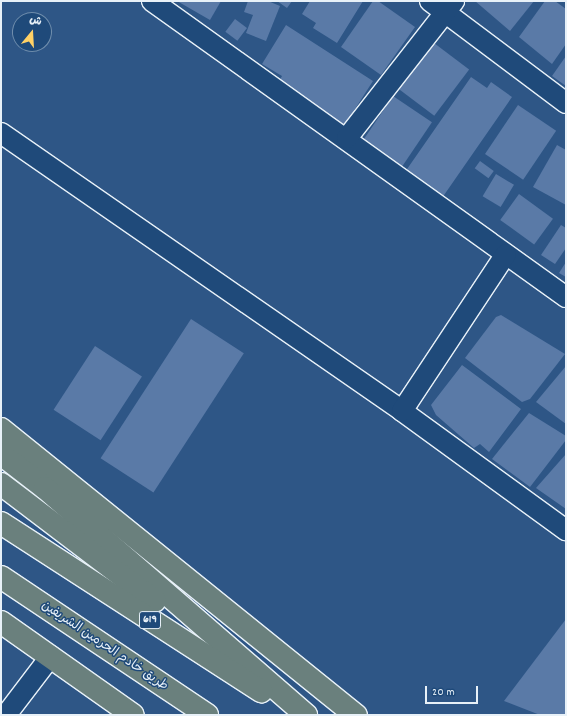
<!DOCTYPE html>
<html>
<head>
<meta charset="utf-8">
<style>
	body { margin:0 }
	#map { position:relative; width:567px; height:716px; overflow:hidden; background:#2e5686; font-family:Dekko,"Playpen Sans Arabic",sans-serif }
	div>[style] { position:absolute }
	.building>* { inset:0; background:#5a7aa7; transform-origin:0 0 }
	.roads { filter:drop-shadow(1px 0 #e8f1f8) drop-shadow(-1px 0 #e8f1f8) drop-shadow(0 1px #e8f1f8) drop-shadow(0 -1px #e8f1f8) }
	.minor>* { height:20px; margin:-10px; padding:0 10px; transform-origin:10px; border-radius:10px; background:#1f4a7a }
	.major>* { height:22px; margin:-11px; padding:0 11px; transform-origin:11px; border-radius:11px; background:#6a807d }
	.highway>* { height:22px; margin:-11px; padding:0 11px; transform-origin:11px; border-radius:11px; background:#6a807d }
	span { translate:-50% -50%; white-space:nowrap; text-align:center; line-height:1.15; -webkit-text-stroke:3px #1f4a7a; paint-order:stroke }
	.shield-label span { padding:1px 3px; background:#1f4a7a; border:1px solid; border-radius:3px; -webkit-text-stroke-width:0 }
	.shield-label { font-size:12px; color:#e8f1f8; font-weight:700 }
	.street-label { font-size:13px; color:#e8f1f8 }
	.frame { position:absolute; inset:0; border:2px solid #e8f1f8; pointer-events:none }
	.north { position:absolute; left:12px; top:12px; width:40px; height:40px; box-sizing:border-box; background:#1f4a7a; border:1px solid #6f8dac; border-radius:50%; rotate:18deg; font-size:11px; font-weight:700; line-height:16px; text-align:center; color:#e8f1f8 }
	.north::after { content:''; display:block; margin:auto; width:14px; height:18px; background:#ffd166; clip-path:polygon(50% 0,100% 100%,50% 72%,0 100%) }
	.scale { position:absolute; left:425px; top:686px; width:53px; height:18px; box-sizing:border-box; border:2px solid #e8f1f8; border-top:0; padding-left:5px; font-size:12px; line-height:14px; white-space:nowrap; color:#e8f1f8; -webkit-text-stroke:3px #1f4a7a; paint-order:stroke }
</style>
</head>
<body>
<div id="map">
	<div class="building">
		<i style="clip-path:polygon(177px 1px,221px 1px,210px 20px)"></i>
		<i style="clip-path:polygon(248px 1px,268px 1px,280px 6px,266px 41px,246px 33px,253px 15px,244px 12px)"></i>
		<i style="clip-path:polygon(277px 1px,292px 1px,287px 8px)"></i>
		<i style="clip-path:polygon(310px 1px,363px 1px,337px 43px,313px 28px,316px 23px,302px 14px)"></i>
		<i style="clip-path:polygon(373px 1px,378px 1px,415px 27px,381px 75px,341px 47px)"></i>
		<i style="clip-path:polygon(475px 1px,534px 1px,510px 31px)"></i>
		<i style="clip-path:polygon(545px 1px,555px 1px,566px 9px,566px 44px,552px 64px,519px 37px)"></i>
		<i style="left:235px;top:19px;width:15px;height:16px;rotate:37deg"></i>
		<i style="clip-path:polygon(286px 25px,373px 81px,344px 126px,278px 83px,282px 76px,262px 64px)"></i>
		<i style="left:434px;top:43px;width:44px;height:58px;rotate:37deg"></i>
		<i style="clip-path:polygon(566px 56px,566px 86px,552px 76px)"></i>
		<i style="clip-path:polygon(471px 77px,487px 88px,491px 82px,512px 97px,442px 198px,405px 172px)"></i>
		<i style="left:393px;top:96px;width:47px;height:54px;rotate:34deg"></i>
		<i style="left:518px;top:105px;width:46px;height:59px;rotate:34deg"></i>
		<i style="clip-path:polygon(557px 145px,566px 150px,566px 205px,533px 187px)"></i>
		<i style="left:480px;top:161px;width:17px;height:9px;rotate:36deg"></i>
		<i style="left:496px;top:174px;width:21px;height:26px;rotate:31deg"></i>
		<i style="left:519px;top:194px;width:42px;height:32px;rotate:36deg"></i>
		<i style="clip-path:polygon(561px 225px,566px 228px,566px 248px,555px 264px,541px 255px)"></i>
		<i style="clip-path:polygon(566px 262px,566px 277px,559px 273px)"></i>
		<i style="clip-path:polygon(501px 315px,565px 354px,530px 399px,522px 402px,465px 358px,496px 317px)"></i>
		<i style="left:191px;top:319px;width:63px;height:166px;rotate:33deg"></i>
		<i style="left:95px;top:346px;width:56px;height:76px;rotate:33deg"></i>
		<i style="clip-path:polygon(462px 365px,521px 409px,489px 452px,480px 444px,474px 448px,436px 415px,431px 405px)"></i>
		<i style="clip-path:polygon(566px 366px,566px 424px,536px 402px)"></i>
		<i style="clip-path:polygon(529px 413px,566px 436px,566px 440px,530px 487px,492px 459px)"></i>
		<i style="clip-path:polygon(566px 454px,566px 509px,536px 488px)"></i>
		<i style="clip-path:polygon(566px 619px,566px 715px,540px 715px,504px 701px)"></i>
	</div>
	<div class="roads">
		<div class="minor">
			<i style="left:152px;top:1px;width:509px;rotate:35.56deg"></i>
			<i style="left:430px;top:1px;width:170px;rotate:36.9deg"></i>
			<i style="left:1px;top:133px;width:488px;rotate:34.7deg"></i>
			<i style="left:402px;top:411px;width:203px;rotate:36deg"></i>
			<i style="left:347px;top:138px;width:174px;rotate:-52deg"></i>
			<i style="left:402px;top:411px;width:188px;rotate:-56.5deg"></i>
			<i style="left:6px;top:715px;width:74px;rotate:-52.7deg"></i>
		</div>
		<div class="major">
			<i style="left:1px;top:429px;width:456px;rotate:38.9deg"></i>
			<i style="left:1px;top:622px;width:161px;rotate:35.2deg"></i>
		</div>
		<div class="highway">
			<i style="left:1px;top:454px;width:56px;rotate:37.7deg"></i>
			<i style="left:45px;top:488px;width:346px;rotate:41deg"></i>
			<i style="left:1px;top:484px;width:193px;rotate:37.2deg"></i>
			<i style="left:1px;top:523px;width:310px;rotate:32.9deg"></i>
			<i style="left:1px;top:577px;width:248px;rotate:33.8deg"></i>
		</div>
	</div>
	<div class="shield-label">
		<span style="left:150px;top:620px">619</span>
	</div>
	<div class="street-label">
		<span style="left:104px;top:647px;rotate:34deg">طريق خادم الحرمين الشريفين</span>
	</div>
	<div class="frame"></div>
	<div class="north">ش</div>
	<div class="scale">20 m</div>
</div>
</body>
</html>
